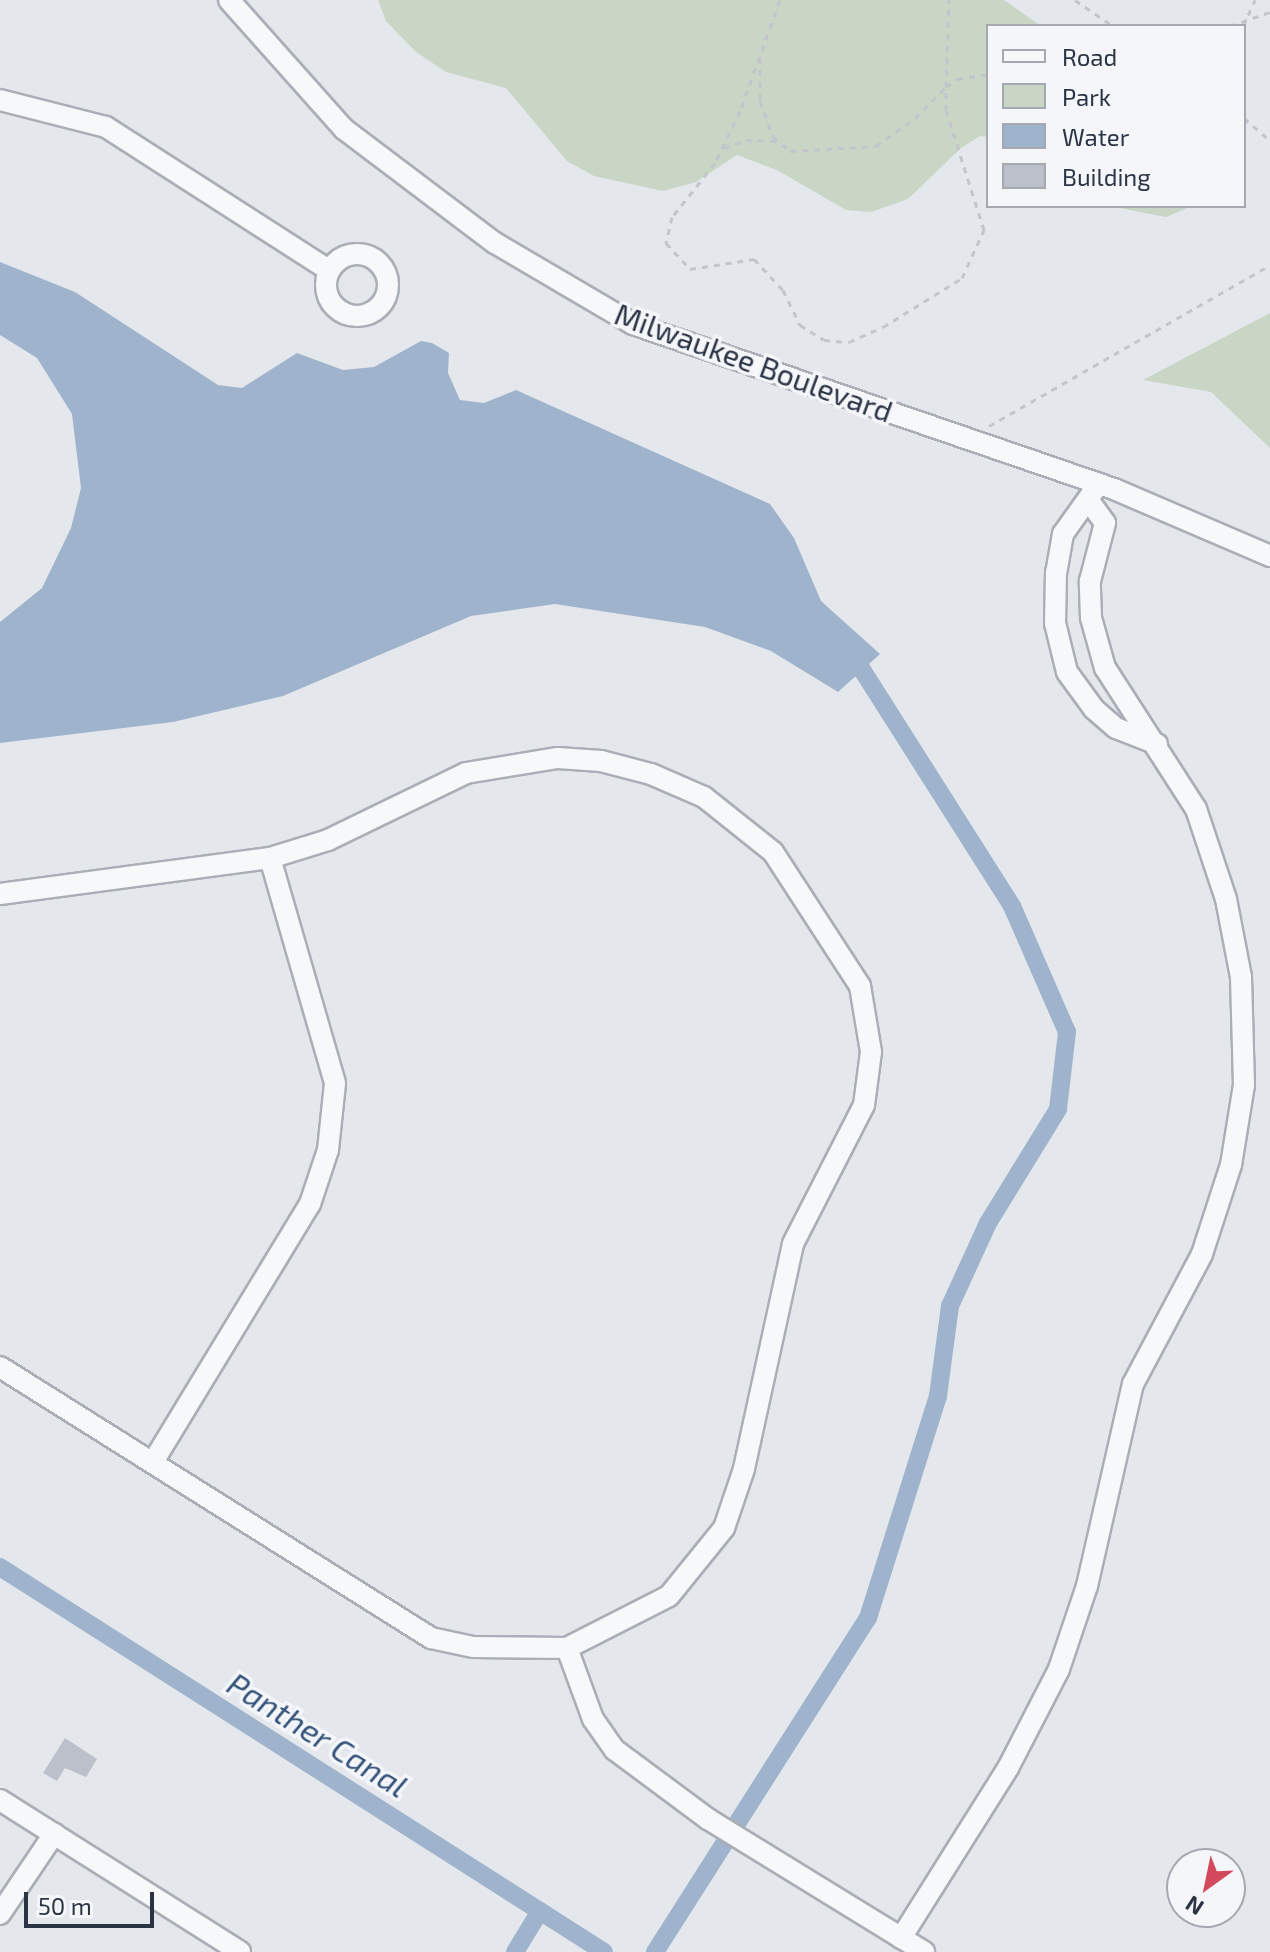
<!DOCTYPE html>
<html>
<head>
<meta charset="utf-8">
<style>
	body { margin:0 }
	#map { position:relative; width:1270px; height:1952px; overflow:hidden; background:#e4e7ec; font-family:"Exo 2",sans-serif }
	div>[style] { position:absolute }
	.green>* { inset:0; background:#c9d6c5 }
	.water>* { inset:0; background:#9fb4cc }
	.canal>* { height:18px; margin:-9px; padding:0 9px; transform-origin:9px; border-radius:9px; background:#9fb4cc }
	.building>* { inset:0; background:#bbc0ca }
	.path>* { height:3px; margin-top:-1.5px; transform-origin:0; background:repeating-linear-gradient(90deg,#c2c5cb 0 6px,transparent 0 12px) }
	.roads { filter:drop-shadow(2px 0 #a9aeb7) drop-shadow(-2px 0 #a9aeb7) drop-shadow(0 2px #a9aeb7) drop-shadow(0 -2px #a9aeb7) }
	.minor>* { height:20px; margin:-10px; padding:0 10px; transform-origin:10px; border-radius:10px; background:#f7f8fa }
	.minor>.ring { margin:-10px; padding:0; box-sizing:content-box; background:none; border:20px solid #f7f8fa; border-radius:50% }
	span { translate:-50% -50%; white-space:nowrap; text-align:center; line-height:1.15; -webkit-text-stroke:7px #f4f6f9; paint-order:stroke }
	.street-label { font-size:30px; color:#2b3445 }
	.water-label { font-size:32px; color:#34527a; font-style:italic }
	.legend { position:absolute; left:986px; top:24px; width:260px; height:184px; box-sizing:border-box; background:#f4f6f9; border:2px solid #a4a8b1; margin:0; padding:10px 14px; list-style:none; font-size:24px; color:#2b3445 }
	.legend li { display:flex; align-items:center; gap:16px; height:40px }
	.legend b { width:40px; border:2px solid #a4a8b1 }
	.north { position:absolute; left:1166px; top:1848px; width:80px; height:80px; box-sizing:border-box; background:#f4f6f9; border:2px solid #a4a8b1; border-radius:50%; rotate:213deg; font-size:22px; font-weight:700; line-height:32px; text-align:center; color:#2b3445 }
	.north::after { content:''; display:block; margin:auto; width:28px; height:36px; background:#d1495b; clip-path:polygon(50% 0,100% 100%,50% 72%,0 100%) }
	.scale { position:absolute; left:24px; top:1892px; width:130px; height:36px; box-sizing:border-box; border:4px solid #2b3445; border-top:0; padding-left:10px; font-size:24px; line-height:28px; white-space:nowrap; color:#2b3445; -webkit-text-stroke:6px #f4f6f9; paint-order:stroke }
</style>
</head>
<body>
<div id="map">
	<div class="green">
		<i style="clip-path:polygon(378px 0,1004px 0,1041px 26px,988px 26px,988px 137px,980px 136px,961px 148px,908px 199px,871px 212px,846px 210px,777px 170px,737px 155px,696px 182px,663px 191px,594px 176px,567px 161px,506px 88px,446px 72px,416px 52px,386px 21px)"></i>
		<i style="clip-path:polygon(1109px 206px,1192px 206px,1166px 217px)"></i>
		<i style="clip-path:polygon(1270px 313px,1270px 448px,1211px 392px,1143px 380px)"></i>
	</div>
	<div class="water">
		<i style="clip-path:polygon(0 262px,75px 292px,218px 385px,242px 388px,297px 353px,343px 370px,374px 367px,421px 341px,432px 343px,449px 353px,448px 373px,460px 400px,484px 403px,516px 390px,770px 504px,794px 538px,821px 601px,880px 654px,838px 692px,771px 651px,705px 627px,555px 604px,471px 616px,283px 696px,173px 722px,0 743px,0 622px,42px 588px,71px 528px,81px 488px,72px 414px,37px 358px,0 335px)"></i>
	</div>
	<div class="canal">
		<i style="left:0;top:1567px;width:716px;rotate:32.51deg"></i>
		<i style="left:515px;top:1952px;width:48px;rotate:-58.6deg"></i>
		<i style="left:655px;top:1952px;width:396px;rotate:-57.5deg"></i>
		<i style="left:868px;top:1618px;width:233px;rotate:-72.5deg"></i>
		<i style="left:938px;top:1396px;width:91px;rotate:-82.4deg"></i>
		<i style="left:950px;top:1306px;width:91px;rotate:-65.4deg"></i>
		<i style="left:988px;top:1223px;width:134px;rotate:-58.4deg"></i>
		<i style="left:1058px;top:1109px;width:78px;rotate:-83.3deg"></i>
		<i style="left:1067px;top:1032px;width:137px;rotate:-113.6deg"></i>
		<i style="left:1012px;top:906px;width:280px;rotate:-122.4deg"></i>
		<i style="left:862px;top:670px;width:22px;rotate:-156deg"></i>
	</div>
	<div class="building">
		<i style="clip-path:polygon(65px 1738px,97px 1759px,86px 1777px,65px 1768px,57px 1781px,43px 1773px)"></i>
	</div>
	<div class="path">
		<i style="left:780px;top:0;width:118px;rotate:109.8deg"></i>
		<i style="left:740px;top:111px;width:58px;rotate:115.7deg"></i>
		<i style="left:715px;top:163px;width:69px;rotate:128.5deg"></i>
		<i style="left:672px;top:217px;width:27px;rotate:103deg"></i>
		<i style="left:666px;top:243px;width:35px;rotate:47deg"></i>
		<i style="left:690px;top:269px;width:65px;rotate:-8.9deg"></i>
		<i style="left:754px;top:259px;width:42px;rotate:46.9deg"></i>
		<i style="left:783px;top:290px;width:39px;rotate:64deg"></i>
		<i style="left:800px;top:325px;width:28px;rotate:32deg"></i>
		<i style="left:824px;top:340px;width:25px;rotate:5deg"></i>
		<i style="left:849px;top:342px;width:37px;rotate:-24deg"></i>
		<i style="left:883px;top:327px;width:93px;rotate:-31.8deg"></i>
		<i style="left:962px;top:278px;width:53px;rotate:-65.4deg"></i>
		<i style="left:984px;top:230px;width:126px;rotate:-107.6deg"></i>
		<i style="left:946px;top:110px;width:23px;rotate:-90deg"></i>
		<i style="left:946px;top:87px;width:14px;rotate:-36deg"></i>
		<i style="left:957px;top:79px;width:31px;rotate:-9deg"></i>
		<i style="left:1075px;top:0;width:46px;rotate:34.4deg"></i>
		<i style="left:1160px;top:26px;width:70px"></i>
		<i style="left:1230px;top:26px;width:42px;rotate:-19.3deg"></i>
		<i style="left:1243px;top:26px;width:29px;rotate:-65deg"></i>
		<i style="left:760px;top:58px;width:43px;rotate:90deg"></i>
		<i style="left:760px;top:101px;width:38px;rotate:70deg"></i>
		<i style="left:773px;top:137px;width:22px;rotate:39deg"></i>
		<i style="left:790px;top:151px;width:86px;rotate:-3.3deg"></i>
		<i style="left:876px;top:146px;width:48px;rotate:-35.7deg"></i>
		<i style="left:915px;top:118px;width:44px;rotate:-45deg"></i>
		<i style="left:946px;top:87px;width:87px;rotate:-88deg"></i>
		<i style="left:1244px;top:118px;width:35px;rotate:41deg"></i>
		<i style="left:724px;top:148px;width:23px;rotate:-20deg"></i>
		<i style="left:746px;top:140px;width:33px;rotate:2deg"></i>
		<i style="left:989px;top:426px;width:324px;rotate:-29.8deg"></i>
	</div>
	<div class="roads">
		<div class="minor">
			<i style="left:229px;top:0;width:173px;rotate:48.3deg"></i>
			<i style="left:344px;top:129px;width:189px;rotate:37.1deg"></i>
			<i style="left:495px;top:243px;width:160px;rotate:30.4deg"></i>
			<i style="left:633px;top:324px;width:509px;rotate:18.93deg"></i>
			<i style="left:1114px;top:489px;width:170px;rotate:23.2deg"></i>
			<i style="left:0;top:100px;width:109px;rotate:14.3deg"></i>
			<i style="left:106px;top:127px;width:265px;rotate:32.7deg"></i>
			<i class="ring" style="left:326px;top:254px;width:42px;height:42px"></i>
			<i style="left:1095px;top:489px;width:55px;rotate:125.4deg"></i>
			<i style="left:1063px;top:534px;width:39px;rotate:100deg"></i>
			<i style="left:1056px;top:572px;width:51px;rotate:91.1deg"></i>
			<i style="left:1055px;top:623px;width:50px;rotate:76.2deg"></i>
			<i style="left:1067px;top:672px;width:46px;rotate:53.9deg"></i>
			<i style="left:1094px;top:709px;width:29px;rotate:41deg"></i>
			<i style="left:1116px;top:728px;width:44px;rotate:21.3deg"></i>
			<i style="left:0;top:894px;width:272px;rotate:-7.6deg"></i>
			<i style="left:270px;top:858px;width:61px;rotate:-17.2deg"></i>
			<i style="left:328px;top:840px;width:153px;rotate:-25.9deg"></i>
			<i style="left:466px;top:773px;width:93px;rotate:-9.3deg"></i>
			<i style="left:558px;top:758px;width:43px;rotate:4deg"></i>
			<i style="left:601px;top:761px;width:52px;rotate:14.6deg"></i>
			<i style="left:651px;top:774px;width:58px;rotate:23.5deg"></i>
			<i style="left:704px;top:797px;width:88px;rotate:38.6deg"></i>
			<i style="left:773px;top:852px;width:160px;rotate:57deg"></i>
			<i style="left:860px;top:986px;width:67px;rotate:80.5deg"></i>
			<i style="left:871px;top:1052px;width:53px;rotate:97.5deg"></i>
			<i style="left:864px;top:1105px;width:156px;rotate:117.1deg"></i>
			<i style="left:793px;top:1244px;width:230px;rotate:102.3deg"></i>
			<i style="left:744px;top:1469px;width:62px;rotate:108.7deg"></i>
			<i style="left:724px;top:1528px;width:87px;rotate:129deg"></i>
			<i style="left:669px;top:1596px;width:114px;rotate:153deg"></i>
			<i style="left:567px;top:1648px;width:94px;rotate:-179.4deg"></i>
			<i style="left:473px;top:1647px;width:43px;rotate:-167.9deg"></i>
			<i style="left:431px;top:1638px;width:509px;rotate:-147.84deg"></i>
			<i style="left:153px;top:1462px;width:302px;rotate:-58.7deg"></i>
			<i style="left:310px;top:1204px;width:57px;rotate:-71.6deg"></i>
			<i style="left:328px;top:1150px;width:67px;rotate:-84deg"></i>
			<i style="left:335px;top:1083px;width:234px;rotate:-106.1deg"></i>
			<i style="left:567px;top:1648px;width:76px;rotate:69.9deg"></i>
			<i style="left:593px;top:1719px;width:38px;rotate:55deg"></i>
			<i style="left:615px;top:1750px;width:116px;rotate:36.6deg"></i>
			<i style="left:708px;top:1819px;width:254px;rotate:31.6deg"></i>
			<i style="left:0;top:1800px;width:284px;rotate:32.3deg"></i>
			<i style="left:0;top:1914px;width:97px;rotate:-56deg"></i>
			<i style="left:901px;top:1938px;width:201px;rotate:-57.8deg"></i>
			<i style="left:1008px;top:1768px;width:111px;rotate:-62.7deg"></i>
			<i style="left:1059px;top:1669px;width:88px;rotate:-71.4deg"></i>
			<i style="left:1087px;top:1586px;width:207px;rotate:-77.2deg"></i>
			<i style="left:1133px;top:1384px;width:147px;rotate:-62deg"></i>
			<i style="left:1202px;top:1254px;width:94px;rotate:-72deg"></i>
			<i style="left:1231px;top:1165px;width:81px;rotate:-80.8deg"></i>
			<i style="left:1244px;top:1085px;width:108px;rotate:-91.6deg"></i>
			<i style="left:1241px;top:977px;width:79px;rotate:-100.9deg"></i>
			<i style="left:1226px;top:899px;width:95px;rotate:-108.4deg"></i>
			<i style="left:1196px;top:809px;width:168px;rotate:-122.8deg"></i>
			<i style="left:1105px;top:668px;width:52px;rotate:-105.6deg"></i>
			<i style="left:1091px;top:618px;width:37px;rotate:-92deg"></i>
			<i style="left:1090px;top:581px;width:60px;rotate:-75.5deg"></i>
			<i style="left:1105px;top:523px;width:26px;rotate:-126deg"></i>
		</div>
	</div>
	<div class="street-label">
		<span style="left:754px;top:362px;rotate:20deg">Milwaukee Boulevard</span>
	</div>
	<div class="water-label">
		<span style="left:318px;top:1734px;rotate:32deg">Panther Canal</span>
	</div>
	<ul class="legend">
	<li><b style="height:10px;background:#f7f8fa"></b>Road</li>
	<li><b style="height:22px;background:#c9d6c5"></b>Park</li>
	<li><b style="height:22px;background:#9fb4cc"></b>Water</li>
	<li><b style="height:22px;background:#bbc0ca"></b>Building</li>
	</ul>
	<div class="north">N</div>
	<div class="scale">50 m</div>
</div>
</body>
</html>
